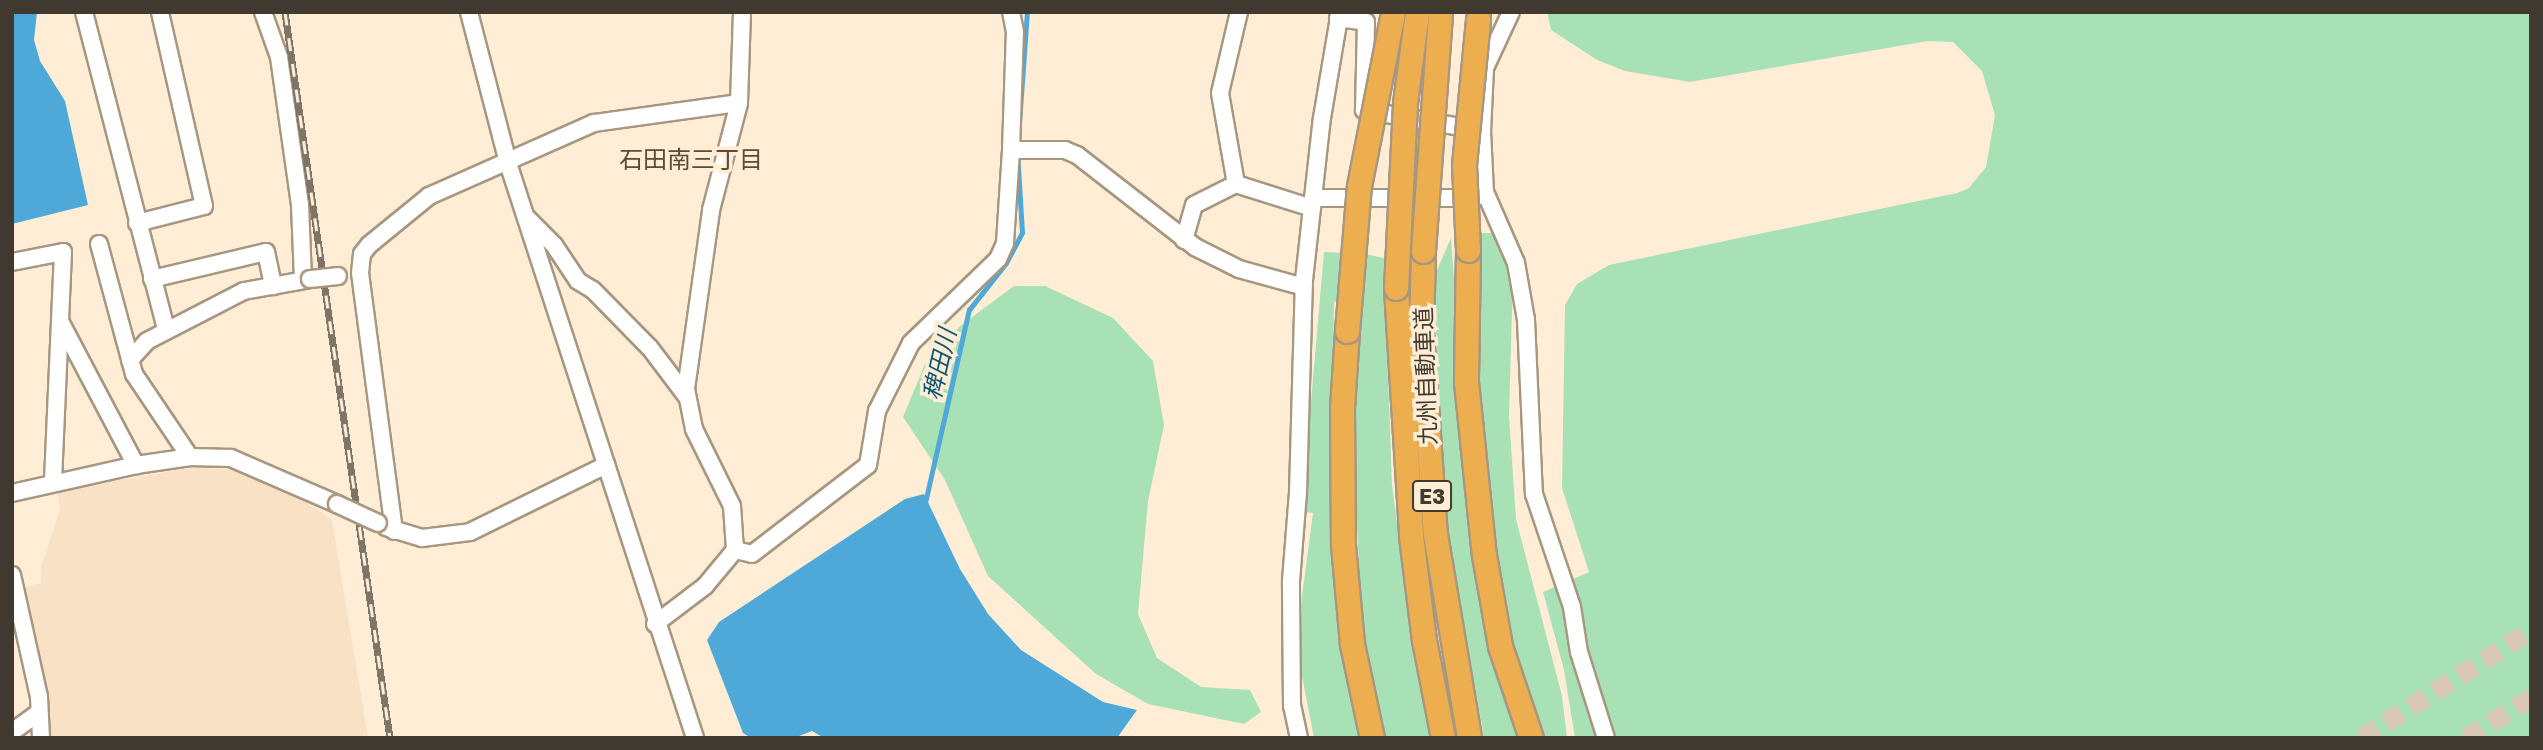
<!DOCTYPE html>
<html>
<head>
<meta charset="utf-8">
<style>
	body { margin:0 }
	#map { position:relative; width:2543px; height:750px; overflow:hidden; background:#ffedd5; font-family:"Golos Text","Noto Sans JP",sans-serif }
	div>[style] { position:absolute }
	.built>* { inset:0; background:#f8e1c4 }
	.green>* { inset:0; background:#a9e1b7 }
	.water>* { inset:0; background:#4ea9d8 }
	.stream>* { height:4.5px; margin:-2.25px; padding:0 2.25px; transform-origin:2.25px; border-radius:2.25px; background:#4ea9d8 }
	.major-tunnel>* { height:19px; margin-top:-9.5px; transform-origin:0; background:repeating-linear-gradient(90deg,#d9c9b4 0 19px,transparent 0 29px) }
	.roads { filter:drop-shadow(2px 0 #a79781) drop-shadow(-2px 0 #a79781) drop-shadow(0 2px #a79781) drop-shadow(0 -2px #a79781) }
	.minor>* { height:16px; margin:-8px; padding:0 8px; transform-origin:8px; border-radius:8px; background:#fff }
	.highway>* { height:23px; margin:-11.5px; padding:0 11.5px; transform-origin:11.5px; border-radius:11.5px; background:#edae4f }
	.rail>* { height:7px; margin-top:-3.5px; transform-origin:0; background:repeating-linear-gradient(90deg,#ffedd5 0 13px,#7f7567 0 26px); box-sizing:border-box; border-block:2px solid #7f7567 }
	.bridges { filter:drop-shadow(2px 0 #a79781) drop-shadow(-2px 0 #a79781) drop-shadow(0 2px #a79781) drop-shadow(0 -2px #a79781) }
	.minor-bridge>* { height:16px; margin:-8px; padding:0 8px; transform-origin:8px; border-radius:8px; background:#fff }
	.highway-bridge>* { height:23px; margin:-11.5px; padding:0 11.5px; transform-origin:11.5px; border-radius:11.5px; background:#edae4f }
	span { translate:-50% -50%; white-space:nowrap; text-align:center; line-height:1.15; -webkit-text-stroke:7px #ffedd5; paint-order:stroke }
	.shield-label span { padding:2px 5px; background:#ffedd5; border:2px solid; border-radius:5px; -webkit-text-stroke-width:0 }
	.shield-label { font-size:21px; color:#403930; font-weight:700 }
	.street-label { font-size:23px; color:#403930 }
	.neighbourhood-label { font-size:24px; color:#5a4b38 }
	.water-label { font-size:24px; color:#0c5575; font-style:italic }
	.frame { position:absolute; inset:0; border:14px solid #403930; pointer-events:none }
</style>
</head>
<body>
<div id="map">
	<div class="built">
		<i style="clip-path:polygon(196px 467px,241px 471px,289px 491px,332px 520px,368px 738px,48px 738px,22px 588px,41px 583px,41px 567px,60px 510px,58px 491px)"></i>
	</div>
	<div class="green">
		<i style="clip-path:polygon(1547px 12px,2531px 12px,2531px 738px,1575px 738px,1564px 670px,1543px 592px,1589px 572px,1562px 488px,1565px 305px,1577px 284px,1609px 265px,1957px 193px,1969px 188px,1986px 167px,1995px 115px,1982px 71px,1953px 42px,1928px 41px,1690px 82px,1625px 71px,1597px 60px,1551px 30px)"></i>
		<i style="clip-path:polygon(1478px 233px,1495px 233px,1513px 278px,1509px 416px,1516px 519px,1562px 696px,1567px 738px,1543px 738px,1540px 732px,1515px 650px,1494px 549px,1475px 320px)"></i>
		<i style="clip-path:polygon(1451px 238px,1475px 569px,1496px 672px,1520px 738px,1484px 738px,1450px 548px,1442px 478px,1434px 277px)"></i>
		<i style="clip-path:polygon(1324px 252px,1345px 253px,1342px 301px,1334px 302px,1331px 530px,1345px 660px,1360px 738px,1314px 738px,1302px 676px,1302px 596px,1313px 513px,1305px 512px,1309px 425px)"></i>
		<i style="clip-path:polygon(1360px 253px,1384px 258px,1392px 485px,1413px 642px,1432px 738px,1385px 738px,1362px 629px,1352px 422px)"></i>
		<i style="clip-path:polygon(1014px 286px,1045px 286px,1113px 318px,1153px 361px,1164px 425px,1148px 501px,1138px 614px,1157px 658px,1201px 687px,1250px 690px,1261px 712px,1244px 724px,1148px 704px,1096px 674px,988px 576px,945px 480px,903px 417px,925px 364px,960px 326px)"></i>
	</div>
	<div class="water">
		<i style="clip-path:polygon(12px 12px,37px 12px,34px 40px,40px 61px,65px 101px,88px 205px,12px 224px)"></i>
		<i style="clip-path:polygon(924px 494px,960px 569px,988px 614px,1021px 650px,1103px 702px,1137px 710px,1117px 738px,824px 738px,812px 731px,794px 738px,751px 738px,743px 733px,707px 640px,719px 622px,905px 499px)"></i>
	</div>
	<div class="stream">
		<i style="left:925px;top:503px;width:198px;rotate:-77.2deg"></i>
		<i style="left:969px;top:310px;width:60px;rotate:-51.8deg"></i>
		<i style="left:1006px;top:263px;width:34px;rotate:-62deg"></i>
		<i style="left:1022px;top:233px;width:82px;rotate:-93.5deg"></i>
		<i style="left:1017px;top:151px;width:139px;rotate:-85.9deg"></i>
	</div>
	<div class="major-tunnel">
		<i style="left:2361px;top:738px;width:201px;rotate:-32.4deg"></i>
		<i style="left:2466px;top:738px;width:77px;rotate:-32.2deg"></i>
	</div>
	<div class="roads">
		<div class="minor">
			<i style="left:84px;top:12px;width:328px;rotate:75.5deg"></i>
			<i style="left:263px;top:12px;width:48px;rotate:70.4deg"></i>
			<i style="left:279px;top:57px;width:149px;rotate:81.9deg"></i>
			<i style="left:300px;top:205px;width:75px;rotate:87.7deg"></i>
			<i style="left:469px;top:12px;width:156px;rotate:75.5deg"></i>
			<i style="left:508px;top:163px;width:605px;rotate:71.98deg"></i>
			<i style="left:1511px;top:12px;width:62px;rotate:114.9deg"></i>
			<i style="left:1485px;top:68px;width:63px;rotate:92.7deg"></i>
			<i style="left:1482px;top:131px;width:61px;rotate:87.2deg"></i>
			<i style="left:1485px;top:192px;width:77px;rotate:66.4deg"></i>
			<i style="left:1516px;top:263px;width:58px;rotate:80deg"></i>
			<i style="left:1526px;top:320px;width:174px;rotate:87.4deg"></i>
			<i style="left:1534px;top:494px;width:119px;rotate:71.4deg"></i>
			<i style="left:1572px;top:607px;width:46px;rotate:81.2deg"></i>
			<i style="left:1579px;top:652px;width:90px;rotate:72.6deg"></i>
			<i style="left:1338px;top:18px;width:28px;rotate:8deg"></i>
			<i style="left:1366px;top:22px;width:88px;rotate:91.3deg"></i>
			<i style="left:1364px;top:110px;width:115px;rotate:10deg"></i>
			<i style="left:1011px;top:150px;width:54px"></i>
			<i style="left:1065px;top:150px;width:13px;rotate:23deg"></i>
			<i style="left:1077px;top:155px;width:150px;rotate:37.9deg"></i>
			<i style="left:1195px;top:247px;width:49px;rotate:26.6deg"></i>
			<i style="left:1239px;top:269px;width:67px;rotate:15.5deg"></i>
			<i style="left:1236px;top:184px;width:80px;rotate:17.5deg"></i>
			<i style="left:1313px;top:198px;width:162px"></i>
			<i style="left:527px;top:218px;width:38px;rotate:45deg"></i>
			<i style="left:554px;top:245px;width:43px;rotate:56.3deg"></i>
			<i style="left:578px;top:281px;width:17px;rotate:31deg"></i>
			<i style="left:593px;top:290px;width:81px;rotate:45.5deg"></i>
			<i style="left:650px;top:348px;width:61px;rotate:52.9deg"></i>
			<i style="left:137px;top:223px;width:69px;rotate:-14.2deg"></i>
			<i style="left:204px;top:206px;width:199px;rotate:-102.8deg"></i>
			<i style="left:1184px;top:240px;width:36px;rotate:-74deg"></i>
			<i style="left:1194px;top:205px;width:47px;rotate:-26.6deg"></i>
			<i style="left:1236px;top:184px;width:92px;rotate:-100deg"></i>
			<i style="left:1220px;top:93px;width:83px;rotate:-76.8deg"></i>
			<i style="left:99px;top:244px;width:135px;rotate:74.9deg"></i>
			<i style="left:134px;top:374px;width:100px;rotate:56deg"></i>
			<i style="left:12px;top:262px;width:52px;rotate:-11.1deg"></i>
			<i style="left:63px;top:252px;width:229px;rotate:92.5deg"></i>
			<i style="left:152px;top:279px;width:117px;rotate:-13.3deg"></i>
			<i style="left:266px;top:252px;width:35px;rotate:78deg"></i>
			<i style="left:61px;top:323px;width:161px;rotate:62.2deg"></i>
			<i style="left:130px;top:360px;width:25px;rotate:-48deg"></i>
			<i style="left:147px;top:341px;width:109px;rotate:-27.3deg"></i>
			<i style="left:244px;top:291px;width:67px;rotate:-10.3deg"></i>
			<i style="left:12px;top:493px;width:127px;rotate:-12.7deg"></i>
			<i style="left:136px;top:465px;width:55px;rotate:-8.4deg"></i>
			<i style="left:190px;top:457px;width:41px;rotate:1.4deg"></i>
			<i style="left:231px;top:458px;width:116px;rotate:23.5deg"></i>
			<i style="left:386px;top:527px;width:38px;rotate:17deg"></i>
			<i style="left:422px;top:538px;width:48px;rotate:-7.1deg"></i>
			<i style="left:470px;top:532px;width:152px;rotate:-26.2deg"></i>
			<i style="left:394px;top:531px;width:260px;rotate:-97.5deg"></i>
			<i style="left:360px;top:273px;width:19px;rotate:-84deg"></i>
			<i style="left:362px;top:254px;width:11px;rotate:-52deg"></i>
			<i style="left:369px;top:245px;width:77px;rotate:-39.2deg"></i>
			<i style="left:429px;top:196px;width:180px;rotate:-23.9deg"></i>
			<i style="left:594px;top:123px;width:146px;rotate:-7.9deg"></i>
			<i style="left:735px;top:550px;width:17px;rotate:13deg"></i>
			<i style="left:752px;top:554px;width:146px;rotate:-37.5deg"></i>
			<i style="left:868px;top:465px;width:55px;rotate:-80.5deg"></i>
			<i style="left:877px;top:411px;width:76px;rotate:-63.4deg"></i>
			<i style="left:911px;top:343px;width:121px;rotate:-44deg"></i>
			<i style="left:998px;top:259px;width:17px;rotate:-66deg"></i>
			<i style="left:1005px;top:243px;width:93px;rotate:-86.3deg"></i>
			<i style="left:1011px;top:150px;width:118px;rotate:-88.1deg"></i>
			<i style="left:1015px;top:32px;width:20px;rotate:-101deg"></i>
			<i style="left:12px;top:575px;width:125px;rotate:77.5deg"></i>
			<i style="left:39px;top:697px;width:41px;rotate:87.2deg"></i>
			<i style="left:655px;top:624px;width:63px;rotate:-37.2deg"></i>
			<i style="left:705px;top:586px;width:47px;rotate:-50.2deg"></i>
			<i style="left:735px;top:550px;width:44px;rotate:-93.9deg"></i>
			<i style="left:732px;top:506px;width:86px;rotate:-116.3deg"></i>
			<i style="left:694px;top:429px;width:41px;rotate:-101.3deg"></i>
			<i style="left:686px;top:389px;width:181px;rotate:-82deg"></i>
			<i style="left:711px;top:210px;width:111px;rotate:-75.3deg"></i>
			<i style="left:739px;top:103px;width:91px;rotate:-88.1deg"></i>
			<i style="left:12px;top:732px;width:32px;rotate:-36deg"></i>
			<i style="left:1299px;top:738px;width:33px;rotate:-102deg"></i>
			<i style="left:1292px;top:706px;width:125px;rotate:-90.5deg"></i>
			<i style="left:1291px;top:581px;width:88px;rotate:-85.5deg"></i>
			<i style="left:1298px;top:493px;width:213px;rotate:-88.4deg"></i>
			<i style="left:1304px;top:280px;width:163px;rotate:-83.7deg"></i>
			<i style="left:1322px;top:118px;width:108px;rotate:-80.4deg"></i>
		</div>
		<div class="highway">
			<i style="left:1468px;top:250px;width:132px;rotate:90.9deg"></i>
			<i style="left:1466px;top:382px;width:174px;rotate:84.1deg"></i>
			<i style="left:1484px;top:555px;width:92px;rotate:80deg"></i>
			<i style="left:1500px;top:646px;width:97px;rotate:71.4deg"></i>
			<i style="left:1423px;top:251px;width:80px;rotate:91.4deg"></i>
			<i style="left:1421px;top:331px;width:203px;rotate:86.1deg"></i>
			<i style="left:1435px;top:534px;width:207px;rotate:80.5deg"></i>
			<i style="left:1396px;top:288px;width:248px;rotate:86.5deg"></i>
			<i style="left:1411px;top:536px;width:105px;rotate:82.9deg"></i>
			<i style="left:1424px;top:640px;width:100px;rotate:79deg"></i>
			<i style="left:1347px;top:331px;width:77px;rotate:93.7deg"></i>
			<i style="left:1342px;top:408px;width:137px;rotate:89.6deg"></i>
			<i style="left:1343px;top:545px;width:99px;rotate:84.8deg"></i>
			<i style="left:1352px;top:644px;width:96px;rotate:78deg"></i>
		</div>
	</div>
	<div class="rail">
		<i style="left:285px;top:12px;width:734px;rotate:81.77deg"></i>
	</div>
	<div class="bridges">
		<div class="minor-bridge">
			<i style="left:310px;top:279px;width:28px;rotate:-6deg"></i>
			<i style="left:337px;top:504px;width:45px;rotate:24.9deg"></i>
		</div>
		<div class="highway-bridge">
			<i style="left:1468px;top:250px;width:85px;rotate:-92.7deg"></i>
			<i style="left:1464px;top:165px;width:147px;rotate:-84.5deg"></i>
			<i style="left:1423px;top:251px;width:236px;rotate:-85.9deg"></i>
			<i style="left:1396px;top:288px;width:185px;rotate:-87.2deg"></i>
			<i style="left:1405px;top:103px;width:92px;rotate:-82.5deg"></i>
			<i style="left:1347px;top:331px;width:145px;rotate:-85.3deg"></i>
			<i style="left:1359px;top:186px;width:177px;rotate:-78.9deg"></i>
		</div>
	</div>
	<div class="shield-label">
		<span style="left:1432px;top:496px">E3</span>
	</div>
	<div class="street-label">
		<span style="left:1425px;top:376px;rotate:-92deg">九州自動車道</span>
	</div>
	<div class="neighbourhood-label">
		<span style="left:691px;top:159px">石田南三丁目</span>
	</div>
	<div class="water-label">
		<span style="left:939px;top:364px;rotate:-77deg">稗田川</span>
	</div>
	<div class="frame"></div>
</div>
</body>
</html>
